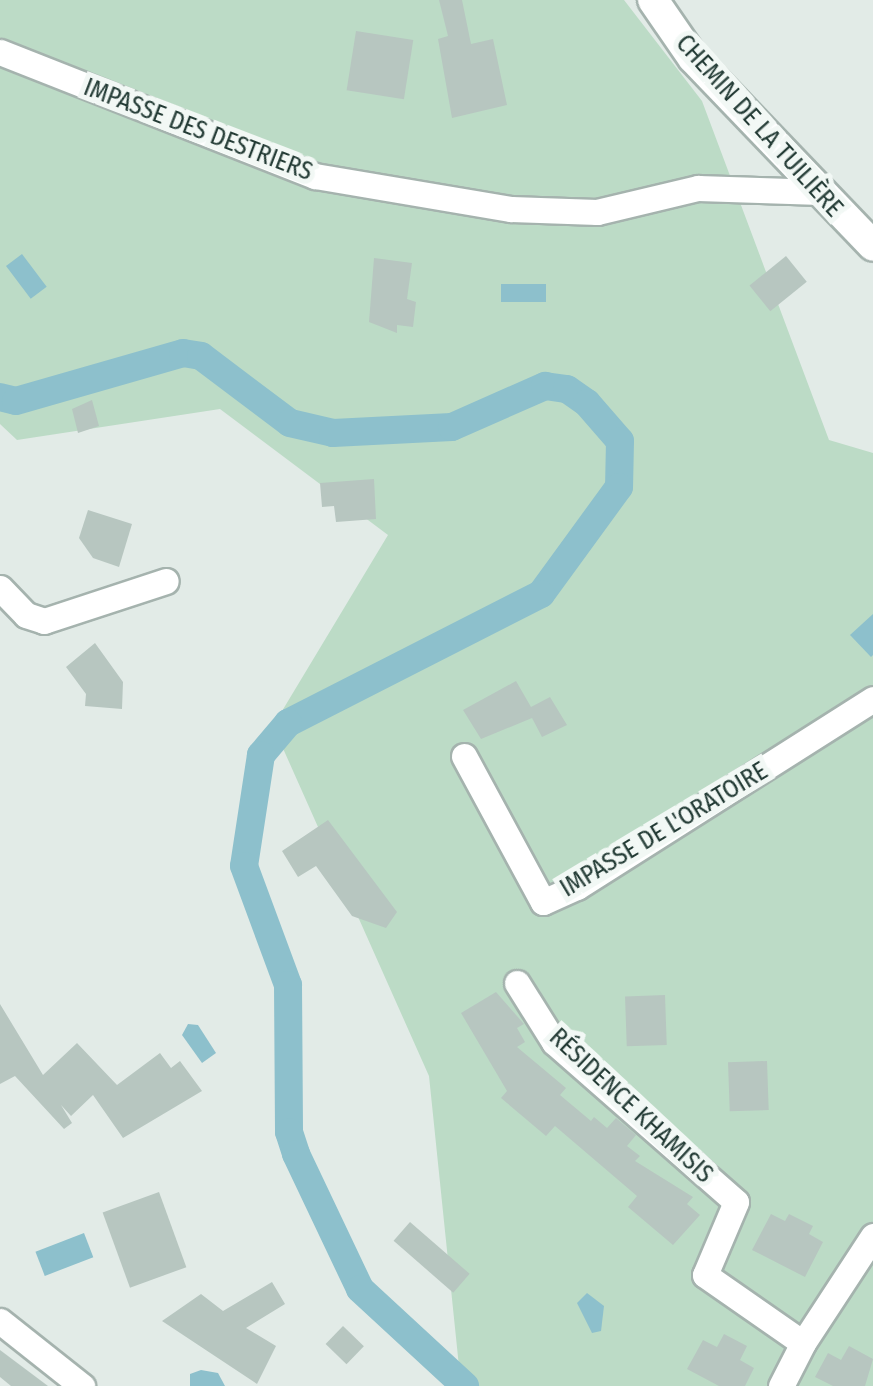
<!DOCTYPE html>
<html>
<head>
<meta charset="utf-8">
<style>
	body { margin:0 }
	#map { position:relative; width:873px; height:1386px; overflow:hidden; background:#e2ebe7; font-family:"Fira Sans Condensed",sans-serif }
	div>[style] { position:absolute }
	.green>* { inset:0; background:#bcdbc6 }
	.water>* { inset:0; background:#8dc0cc; transform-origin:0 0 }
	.canal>* { height:28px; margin:-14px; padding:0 14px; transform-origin:14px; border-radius:14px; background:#8dc0cc }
	.building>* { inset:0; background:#b7c6c0; transform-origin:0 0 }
	.roads { filter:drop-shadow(2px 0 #a5b3ae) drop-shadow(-2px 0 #a5b3ae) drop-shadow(0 2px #a5b3ae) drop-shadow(0 -2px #a5b3ae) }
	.street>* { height:25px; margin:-12.5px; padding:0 12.5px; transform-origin:12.5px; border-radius:12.5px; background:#fff }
	.secondary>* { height:30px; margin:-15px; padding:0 15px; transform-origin:15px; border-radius:15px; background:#fff }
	span { translate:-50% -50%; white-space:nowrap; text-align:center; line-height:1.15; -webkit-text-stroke:10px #f2f8f5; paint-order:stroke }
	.street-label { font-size:25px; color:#233b35 }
</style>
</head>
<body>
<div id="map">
	<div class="green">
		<i style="clip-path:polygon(0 0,624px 0,702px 101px,829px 440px,873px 453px,873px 1386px,461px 1386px,429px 1076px,273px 726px,388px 535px,220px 409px,17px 440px,0 424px)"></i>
	</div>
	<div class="water">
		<i style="left:22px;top:254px;width:41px;height:20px;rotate:53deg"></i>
		<i style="left:501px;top:284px;width:45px;height:18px"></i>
		<i style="clip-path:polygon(873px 614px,873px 655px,871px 657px,850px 635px)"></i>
		<i style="clip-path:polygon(188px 1024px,198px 1025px,216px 1053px,202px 1063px,182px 1035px)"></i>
		<i style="left:84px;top:1233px;width:26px;height:52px;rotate:69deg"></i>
		<i style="clip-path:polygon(587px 1293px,604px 1306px,601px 1331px,592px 1333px,577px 1303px)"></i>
		<i style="clip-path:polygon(201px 1370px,218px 1373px,225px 1386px,190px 1386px,190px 1374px)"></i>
	</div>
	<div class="canal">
		<i style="left:0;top:397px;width:16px;rotate:14deg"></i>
		<i style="left:16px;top:401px;width:174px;rotate:-16deg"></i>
		<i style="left:183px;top:353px;width:18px;rotate:9deg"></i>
		<i style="left:201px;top:356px;width:111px;rotate:37deg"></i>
		<i style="left:290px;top:423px;width:44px;rotate:13.1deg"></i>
		<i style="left:333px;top:433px;width:119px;rotate:-2.9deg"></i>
		<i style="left:452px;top:427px;width:102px;rotate:-23.8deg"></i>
		<i style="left:545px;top:386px;width:22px;rotate:8deg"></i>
		<i style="left:567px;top:389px;width:24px;rotate:35deg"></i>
		<i style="left:587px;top:403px;width:50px;rotate:49deg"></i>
		<i style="left:620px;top:441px;width:46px;rotate:91.2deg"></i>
		<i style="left:619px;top:487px;width:132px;rotate:126.1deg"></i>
		<i style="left:541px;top:594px;width:284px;rotate:153deg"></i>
		<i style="left:288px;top:723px;width:42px;rotate:130.2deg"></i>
		<i style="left:261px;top:755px;width:112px;rotate:98.7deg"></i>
		<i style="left:244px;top:866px;width:127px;rotate:69.7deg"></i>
		<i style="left:288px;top:985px;width:147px;rotate:89.6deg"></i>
		<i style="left:289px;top:1132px;width:23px;rotate:72deg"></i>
		<i style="left:296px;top:1154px;width:149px;rotate:64.6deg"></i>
		<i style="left:360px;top:1289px;width:143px;rotate:42.7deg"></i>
	</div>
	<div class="building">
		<i style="clip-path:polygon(439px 0,462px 0,471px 44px,493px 39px,507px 105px,452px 118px,438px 39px,448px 36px)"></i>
		<i style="left:356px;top:31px;width:58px;height:60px;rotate:9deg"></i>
		<i style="left:786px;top:256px;width:33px;height:47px;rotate:51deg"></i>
		<i style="clip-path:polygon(374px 258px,412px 263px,407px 299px,416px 302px,413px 327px,397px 325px,397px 333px,369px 322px)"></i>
		<i style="clip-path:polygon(92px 400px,99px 426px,78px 433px,72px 409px)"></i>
		<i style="clip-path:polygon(374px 479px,376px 519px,336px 522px,334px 506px,322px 507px,320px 483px)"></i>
		<i style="clip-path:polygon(88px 510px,132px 524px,119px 567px,93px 558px,79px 538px)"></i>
		<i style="clip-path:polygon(95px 643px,123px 682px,122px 709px,85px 706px,86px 694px,66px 667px)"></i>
		<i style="clip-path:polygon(516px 681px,531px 707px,550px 697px,567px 725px,542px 737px,532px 718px,481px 739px,463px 710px)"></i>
		<i style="clip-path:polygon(328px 820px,397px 912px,386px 928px,352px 916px,316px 866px,298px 877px,282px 851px)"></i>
		<i style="clip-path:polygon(496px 992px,524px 1024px,517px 1028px,525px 1042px,517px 1047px,566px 1088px,560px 1095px,591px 1121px,594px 1117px,607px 1128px,616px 1118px,636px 1135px,627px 1146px,640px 1156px,635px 1161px,693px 1197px,687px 1204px,700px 1215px,673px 1245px,628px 1207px,637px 1196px,555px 1126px,546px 1136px,501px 1098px,507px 1091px,461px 1013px)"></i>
		<i style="left:665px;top:995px;width:50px;height:40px;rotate:88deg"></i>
		<i style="clip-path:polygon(0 1004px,43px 1075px,77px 1043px,117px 1085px,160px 1053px,171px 1068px,180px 1061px,202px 1091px,123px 1138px,93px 1095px,71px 1116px,61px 1105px,72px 1123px,64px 1129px,15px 1076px,0 1084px)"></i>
		<i style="left:767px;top:1061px;width:49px;height:39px;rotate:88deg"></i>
		<i style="left:159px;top:1192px;width:80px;height:60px;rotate:70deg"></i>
		<i style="clip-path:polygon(771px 1214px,785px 1221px,789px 1214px,813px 1226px,809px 1234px,823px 1242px,805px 1277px,752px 1250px)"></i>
		<i style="left:410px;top:1222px;width:79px;height:25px;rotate:41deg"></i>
		<i style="clip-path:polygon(272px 1282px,285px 1304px,246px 1328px,276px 1346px,257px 1384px,162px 1321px,201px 1294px,223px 1311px)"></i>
		<i style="left:343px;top:1326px;width:29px;height:25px;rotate:44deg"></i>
		<i style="clip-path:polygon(724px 1334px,747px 1346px,740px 1360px,754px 1368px,745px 1386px,719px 1386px,687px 1369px,703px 1340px,717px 1347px)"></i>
		<i style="clip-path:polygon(849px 1346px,873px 1359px,865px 1386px,833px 1386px,815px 1377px,828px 1353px,841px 1360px)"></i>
		<i style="clip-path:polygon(0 1350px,48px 1386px,11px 1386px,0 1377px)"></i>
	</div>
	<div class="roads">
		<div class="street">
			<i style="left:0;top:52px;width:339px;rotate:21.5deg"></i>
			<i style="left:315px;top:176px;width:199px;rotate:9.6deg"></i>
			<i style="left:511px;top:209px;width:86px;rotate:2deg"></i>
			<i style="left:597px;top:212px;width:104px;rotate:-13.4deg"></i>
			<i style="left:698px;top:188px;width:118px;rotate:1.9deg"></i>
			<i style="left:0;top:588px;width:37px;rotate:46deg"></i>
			<i style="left:26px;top:615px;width:19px;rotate:18deg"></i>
			<i style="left:44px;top:621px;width:128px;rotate:-18.2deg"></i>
			<i style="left:464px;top:756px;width:166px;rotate:61.6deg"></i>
			<i style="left:543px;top:902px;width:37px;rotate:-24deg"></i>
			<i style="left:577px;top:887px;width:351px;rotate:-32.4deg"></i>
			<i style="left:517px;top:983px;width:70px;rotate:57.9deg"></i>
			<i style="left:554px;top:1042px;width:242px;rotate:41.3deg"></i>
			<i style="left:736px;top:1202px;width:79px;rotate:113deg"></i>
			<i style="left:705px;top:1275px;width:119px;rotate:34.8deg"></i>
			<i style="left:803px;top:1343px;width:128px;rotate:-56.8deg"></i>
			<i style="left:0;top:1321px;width:105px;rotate:38.4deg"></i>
			<i style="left:781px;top:1386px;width:48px;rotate:-62.9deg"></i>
		</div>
		<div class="secondary">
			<i style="left:653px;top:0;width:70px;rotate:55.4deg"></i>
			<i style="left:693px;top:58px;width:260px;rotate:46.2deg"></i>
		</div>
	</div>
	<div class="street-label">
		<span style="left:759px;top:126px;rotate:48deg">CHEMIN DE LA TUILIÈRE</span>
		<span style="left:198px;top:130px;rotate:21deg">IMPASSE DES DESTRIERS</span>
		<span style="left:664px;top:830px;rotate:-31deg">IMPASSE DE L'ORATOIRE</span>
		<span style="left:631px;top:1106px;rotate:43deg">RÉSIDENCE KHAMISIS</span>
	</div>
</div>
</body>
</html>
